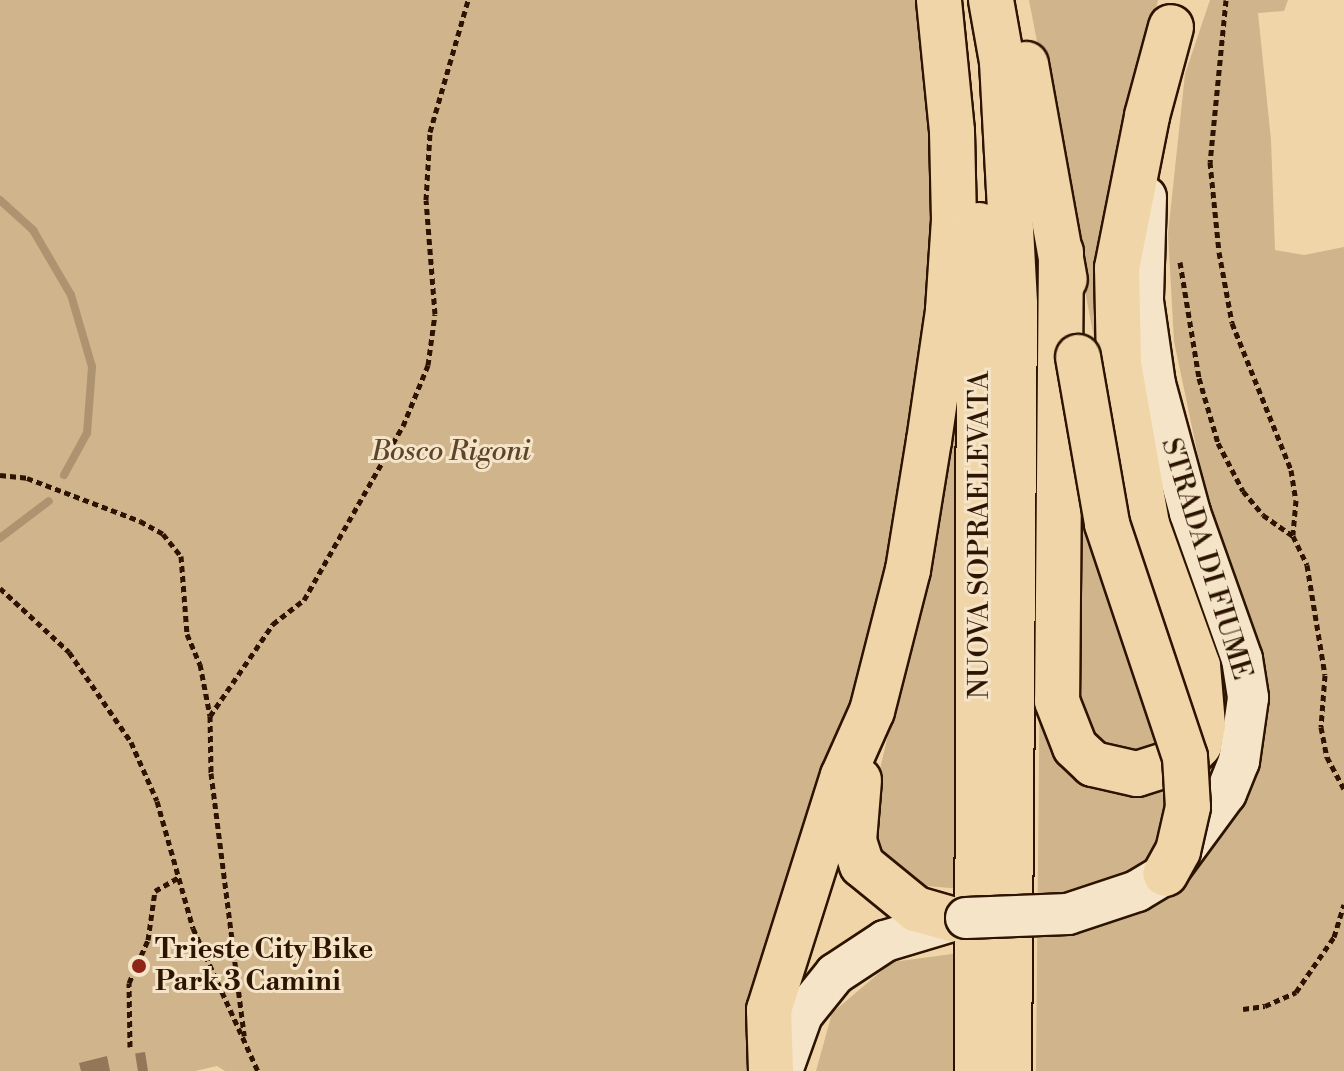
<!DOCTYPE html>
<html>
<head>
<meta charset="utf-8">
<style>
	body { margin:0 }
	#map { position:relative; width:1344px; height:1071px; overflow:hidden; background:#f0d5a9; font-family:"Libre Bodoni",serif }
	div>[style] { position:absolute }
	.green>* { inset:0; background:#cfb48c }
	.stream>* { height:8px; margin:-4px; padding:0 4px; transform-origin:4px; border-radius:4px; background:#ad9370 }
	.building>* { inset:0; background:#927858; transform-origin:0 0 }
	.path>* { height:5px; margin-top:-2.5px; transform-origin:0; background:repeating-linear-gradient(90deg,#2c1400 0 6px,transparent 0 10px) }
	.roads { filter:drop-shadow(2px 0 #2c1400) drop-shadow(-2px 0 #2c1400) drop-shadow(0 2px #2c1400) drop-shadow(0 -2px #2c1400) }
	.secondary>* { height:40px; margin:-20px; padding:0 20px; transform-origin:20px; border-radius:20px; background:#f5e4c7 }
	.trunk>* { height:44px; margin:-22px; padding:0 22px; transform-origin:22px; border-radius:22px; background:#f0d5a9 }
	.bridges { filter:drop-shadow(2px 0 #2c1400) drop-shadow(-2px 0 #2c1400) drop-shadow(0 2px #2c1400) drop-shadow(0 -2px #2c1400) }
	.secondary-bridge>* { height:40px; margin:-20px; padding:0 20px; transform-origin:20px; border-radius:20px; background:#f5e4c7 }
	.trunk-bridge>* { height:44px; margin:-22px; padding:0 22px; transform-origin:22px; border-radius:22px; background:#f0d5a9 }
	.dots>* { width:22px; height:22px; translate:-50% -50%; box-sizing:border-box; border:4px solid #f5e4c7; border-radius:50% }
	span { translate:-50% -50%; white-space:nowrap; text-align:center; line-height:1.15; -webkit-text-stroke:6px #f5e4c7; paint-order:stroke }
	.park-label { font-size:28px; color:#5d442a; font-style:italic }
	.street-label { font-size:28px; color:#2c1400 }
	.poi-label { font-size:28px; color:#2c1400; font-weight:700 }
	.left { translate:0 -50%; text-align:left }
</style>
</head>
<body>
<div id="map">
	<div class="green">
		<i style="clip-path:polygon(0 0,915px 0,932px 88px,935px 149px,928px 276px,898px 519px,871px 649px,755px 1071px,225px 1071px,217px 1066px,195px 1071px,0 1071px)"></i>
		<i style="clip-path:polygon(1029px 0,1158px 0,1111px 215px,1186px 728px,1147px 756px,1103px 751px,1072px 708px,1078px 357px,1097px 353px)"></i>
		<i style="clip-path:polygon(1210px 0,1288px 0,1284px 11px,1258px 13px,1271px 140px,1275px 250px,1304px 255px,1344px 247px,1344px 1071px,1036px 1071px,1040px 656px,1050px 722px,1168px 781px,1155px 478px,1201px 470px,1174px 341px,1168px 234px,1185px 74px)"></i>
		<i style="clip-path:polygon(958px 361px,962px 889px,915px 885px,893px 873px,875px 845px,871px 808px,922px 589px)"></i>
		<i style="clip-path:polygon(960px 953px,958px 1071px,816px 1071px,832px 1013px,892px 962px)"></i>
	</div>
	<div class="stream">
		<i style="left:0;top:200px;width:45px;rotate:42.3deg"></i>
		<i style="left:33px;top:230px;width:75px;rotate:59.7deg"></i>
		<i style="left:71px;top:295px;width:75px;rotate:73.7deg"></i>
		<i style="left:92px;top:367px;width:66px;rotate:94.3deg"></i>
		<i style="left:87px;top:433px;width:48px;rotate:118.7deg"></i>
		<i style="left:0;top:538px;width:61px;rotate:-37.1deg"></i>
	</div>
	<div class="building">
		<i style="left:145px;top:1052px;width:19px;height:10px;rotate:81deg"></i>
		<i style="clip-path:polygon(107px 1056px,110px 1071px,81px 1071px,79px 1063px)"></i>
	</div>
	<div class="path">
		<i style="left:1226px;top:0;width:163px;rotate:95.6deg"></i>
		<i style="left:1210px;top:162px;width:90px;rotate:84.3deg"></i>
		<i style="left:1219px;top:252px;width:72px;rotate:79.6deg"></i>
		<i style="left:1232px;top:323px;width:158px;rotate:68.1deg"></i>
		<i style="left:1291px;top:470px;width:30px;rotate:81deg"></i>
		<i style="left:1296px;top:500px;width:35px;rotate:95deg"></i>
		<i style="left:1180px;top:262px;width:118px;rotate:80.7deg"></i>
		<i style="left:1199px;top:378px;width:68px;rotate:73.7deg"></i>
		<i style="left:1218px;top:443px;width:54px;rotate:62.5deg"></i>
		<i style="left:1243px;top:491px;width:31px;rotate:50deg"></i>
		<i style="left:1263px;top:515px;width:37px;rotate:35deg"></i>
		<i style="left:1293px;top:536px;width:32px;rotate:64deg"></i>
		<i style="left:1307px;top:565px;width:111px;rotate:80.7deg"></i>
		<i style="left:1325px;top:675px;width:52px;rotate:94.4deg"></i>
		<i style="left:1321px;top:727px;width:31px;rotate:79deg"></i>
		<i style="left:1327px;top:757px;width:36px;rotate:62deg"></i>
		<i style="left:0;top:475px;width:27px;rotate:6deg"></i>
		<i style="left:27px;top:478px;width:121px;rotate:20.8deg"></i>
		<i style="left:140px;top:521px;width:26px;rotate:29deg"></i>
		<i style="left:163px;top:534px;width:28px;rotate:51deg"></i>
		<i style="left:181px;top:556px;width:78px;rotate:85.6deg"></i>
		<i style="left:187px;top:634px;width:33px;rotate:67deg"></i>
		<i style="left:200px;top:664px;width:53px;rotate:79.1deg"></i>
		<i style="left:210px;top:716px;width:57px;rotate:89deg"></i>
		<i style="left:211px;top:773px;width:265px;rotate:82.8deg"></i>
		<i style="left:0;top:588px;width:94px;rotate:42.8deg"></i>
		<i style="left:69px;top:652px;width:109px;rotate:55.4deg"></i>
		<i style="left:131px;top:742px;width:64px;rotate:66.2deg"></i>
		<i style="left:157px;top:801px;width:132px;rotate:74.2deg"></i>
		<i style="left:193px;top:928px;width:157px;rotate:65.6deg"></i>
		<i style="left:210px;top:716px;width:112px;rotate:-55.6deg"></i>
		<i style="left:273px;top:624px;width:39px;rotate:-38deg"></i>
		<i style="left:304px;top:600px;width:200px;rotate:-60.4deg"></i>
		<i style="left:403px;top:426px;width:66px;rotate:-67.7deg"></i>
		<i style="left:428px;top:365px;width:51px;rotate:-82.2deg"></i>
		<i style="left:435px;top:314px;width:114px;rotate:-94.5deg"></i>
		<i style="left:426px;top:200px;width:68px;rotate:-86.6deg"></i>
		<i style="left:430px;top:132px;width:137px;rotate:-73.9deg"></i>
		<i style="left:1243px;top:1009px;width:22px;rotate:-8deg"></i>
		<i style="left:1265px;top:1006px;width:34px;rotate:-24deg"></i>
		<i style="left:1296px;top:992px;width:67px;rotate:-55.4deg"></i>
		<i style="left:1334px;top:937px;width:34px;rotate:-73deg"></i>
		<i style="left:130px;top:1047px;width:64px;rotate:-90.9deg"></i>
		<i style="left:129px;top:983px;width:47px;rotate:-66.2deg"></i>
		<i style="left:148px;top:940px;width:49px;rotate:-81.9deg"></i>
		<i style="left:155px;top:891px;width:28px;rotate:-30deg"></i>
	</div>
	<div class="roads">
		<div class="secondary">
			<i style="left:1146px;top:197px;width:104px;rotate:91.7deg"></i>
			<i style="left:1143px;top:301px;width:84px;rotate:81.8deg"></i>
			<i style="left:1155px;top:384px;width:134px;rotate:74.8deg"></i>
			<i style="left:1190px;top:513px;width:155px;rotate:70.4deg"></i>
			<i style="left:1242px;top:659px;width:39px;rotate:81deg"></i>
			<i style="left:1248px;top:698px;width:64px;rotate:98.1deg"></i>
			<i style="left:1239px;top:761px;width:35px;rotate:112deg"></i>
			<i style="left:1226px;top:793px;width:89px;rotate:126.4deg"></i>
			<i style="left:782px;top:1071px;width:59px;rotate:-70.3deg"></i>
			<i style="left:802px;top:1015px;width:53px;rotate:-51.2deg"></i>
			<i style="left:835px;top:974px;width:60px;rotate:-33.4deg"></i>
			<i style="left:885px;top:941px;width:80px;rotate:-16.6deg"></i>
		</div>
		<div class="trunk">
			<i style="left:991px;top:0;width:63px;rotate:79.9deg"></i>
			<i style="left:1002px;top:62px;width:242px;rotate:86.9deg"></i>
			<i style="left:1015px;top:304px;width:767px;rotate:90.45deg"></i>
			<i style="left:1026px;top:64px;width:219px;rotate:79.8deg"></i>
			<i style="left:1061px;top:252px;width:449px;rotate:90.5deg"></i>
			<i style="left:1057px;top:701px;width:49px;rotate:68.6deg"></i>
			<i style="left:1075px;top:747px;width:25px;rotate:43deg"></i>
			<i style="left:1093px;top:764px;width:45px;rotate:12.8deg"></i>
			<i style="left:1137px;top:774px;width:52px;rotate:-17.7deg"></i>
			<i style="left:1187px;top:758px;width:18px;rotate:-47deg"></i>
			<i style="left:1199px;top:745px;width:20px;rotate:-79deg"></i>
			<i style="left:1203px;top:725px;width:59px;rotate:-94.8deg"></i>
			<i style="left:1198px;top:666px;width:151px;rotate:-109.8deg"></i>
			<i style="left:1147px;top:524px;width:163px;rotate:-99.9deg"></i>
			<i style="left:1119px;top:363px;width:95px;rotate:-91.2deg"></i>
			<i style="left:1117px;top:268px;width:155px;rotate:-78.8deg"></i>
			<i style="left:1147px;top:116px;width:92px;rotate:-74.9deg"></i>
			<i style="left:859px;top:780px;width:61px;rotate:94.7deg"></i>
			<i style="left:854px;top:841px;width:25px;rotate:72deg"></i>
			<i style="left:862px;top:865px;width:70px;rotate:39.2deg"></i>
			<i style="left:916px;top:909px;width:37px;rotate:16deg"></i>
			<i style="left:771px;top:1071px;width:61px;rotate:-91.9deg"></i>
			<i style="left:769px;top:1010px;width:245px;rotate:-72.5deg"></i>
			<i style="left:843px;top:776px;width:71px;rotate:-66deg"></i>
			<i style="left:872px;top:711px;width:146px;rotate:-75.7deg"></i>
			<i style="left:908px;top:570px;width:131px;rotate:-80.8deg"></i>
			<i style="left:929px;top:441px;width:132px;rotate:-81.7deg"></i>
			<i style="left:948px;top:310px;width:90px;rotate:-86.2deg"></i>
			<i style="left:954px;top:220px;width:89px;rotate:-91.3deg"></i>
			<i style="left:952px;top:131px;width:132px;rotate:-95.7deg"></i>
			<i style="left:977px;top:1071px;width:846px;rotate:-89.86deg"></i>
		</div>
	</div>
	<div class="bridges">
		<div class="secondary-bridge">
			<i style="left:966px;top:918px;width:102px;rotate:-2.2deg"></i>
			<i style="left:1068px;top:914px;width:73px;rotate:-18.4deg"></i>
			<i style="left:1137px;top:891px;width:33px;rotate:-31deg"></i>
		</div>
		<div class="trunk-bridge">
			<i style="left:1078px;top:357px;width:169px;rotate:80.1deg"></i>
			<i style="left:1107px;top:524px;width:246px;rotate:71.5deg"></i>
			<i style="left:1185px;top:757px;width:50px;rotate:86.6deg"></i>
			<i style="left:1188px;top:807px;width:45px;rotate:102.8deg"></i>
			<i style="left:1178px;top:851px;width:26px;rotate:119deg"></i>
		</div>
	</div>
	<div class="dots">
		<i style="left:139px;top:966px;background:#8f2418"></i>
	</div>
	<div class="park-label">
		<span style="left:451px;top:452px">Bosco Rigoni</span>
	</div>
	<div class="street-label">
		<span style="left:980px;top:535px;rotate:-90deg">NUOVA SOPRAELEVATA</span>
		<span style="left:1206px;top:559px;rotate:73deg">STRADA DI FIUME</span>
	</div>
	<div class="poi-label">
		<span class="left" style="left:155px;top:966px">Trieste City Bike<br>Park 3 Camini</span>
	</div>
</div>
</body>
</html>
